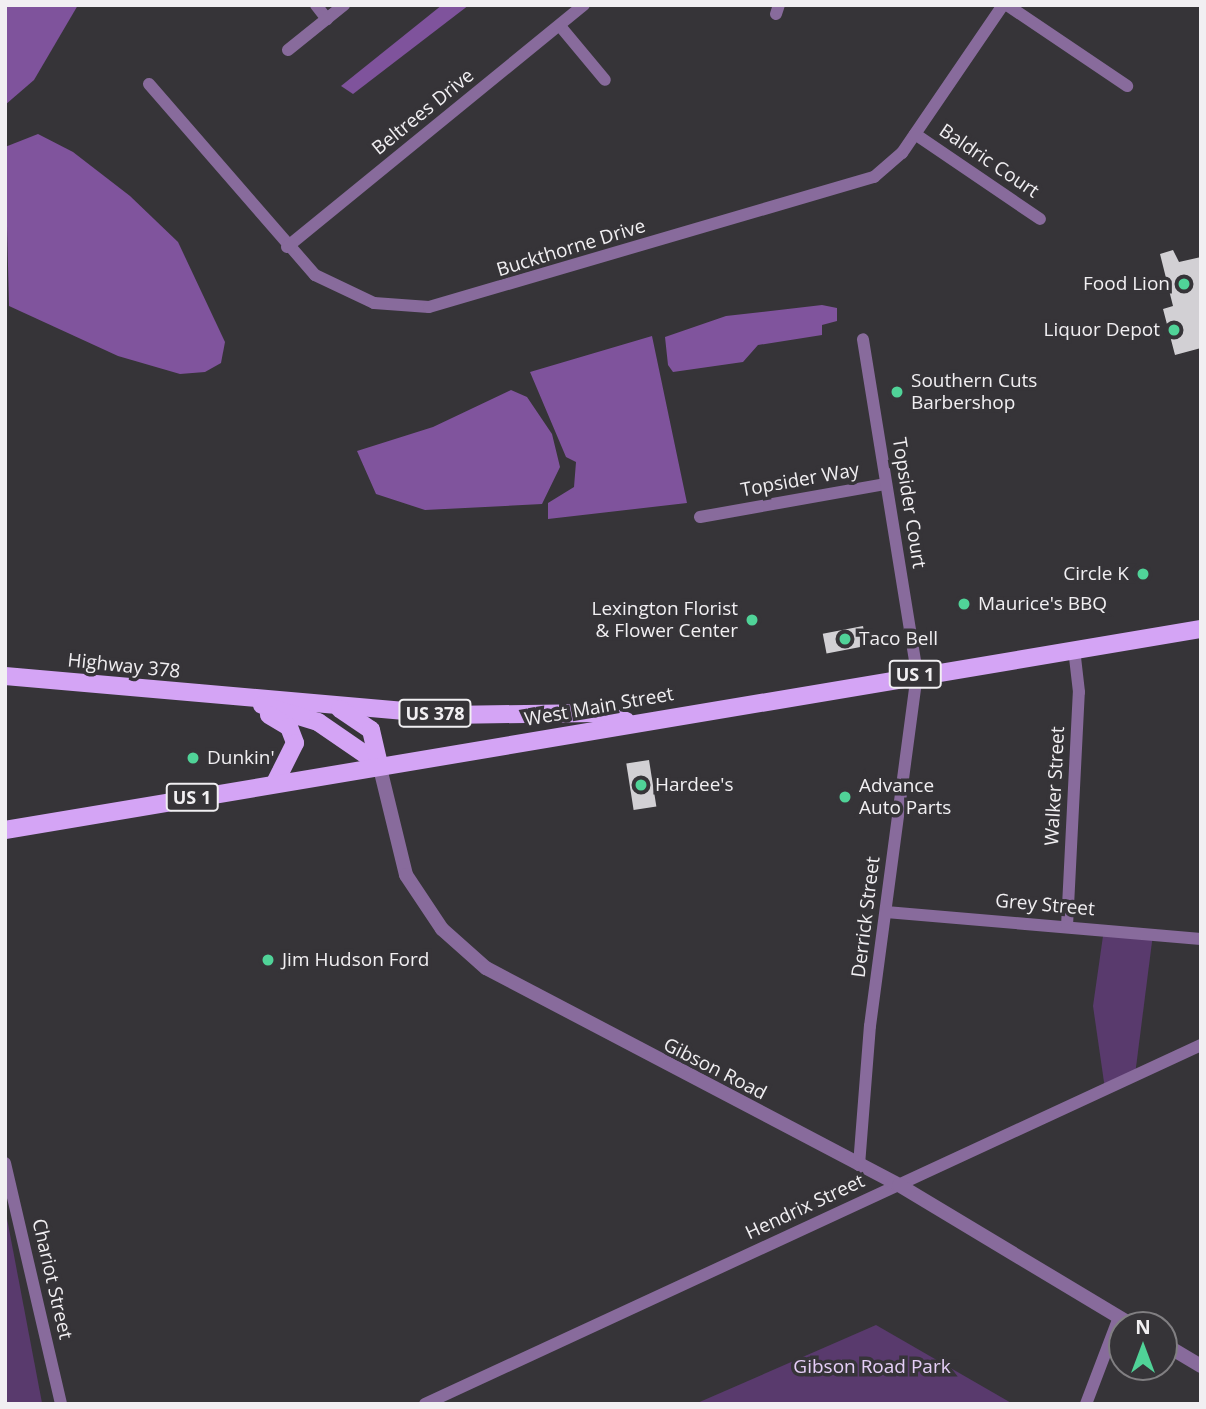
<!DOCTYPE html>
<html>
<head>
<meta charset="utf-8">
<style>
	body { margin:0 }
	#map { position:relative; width:1206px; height:1409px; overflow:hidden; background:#363438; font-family:"Open Sans",sans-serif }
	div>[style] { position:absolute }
	.green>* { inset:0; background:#593a6d }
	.forest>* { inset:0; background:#7f539c }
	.water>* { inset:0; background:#80549d }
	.building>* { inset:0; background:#d2d0d4; transform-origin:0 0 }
	.minor>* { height:12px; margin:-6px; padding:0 6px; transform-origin:6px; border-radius:6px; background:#886b9c }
	.tertiary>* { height:14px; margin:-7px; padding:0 7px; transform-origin:7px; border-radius:7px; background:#886b9c }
	.primary>* { height:18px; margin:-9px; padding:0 9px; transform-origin:9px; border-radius:9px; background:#d4a4f5 }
	.dots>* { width:19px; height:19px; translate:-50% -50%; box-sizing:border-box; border:4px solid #363438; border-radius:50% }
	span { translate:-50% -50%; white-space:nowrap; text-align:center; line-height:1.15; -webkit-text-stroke:7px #363438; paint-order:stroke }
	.shield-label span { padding:2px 5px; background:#363438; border:2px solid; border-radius:5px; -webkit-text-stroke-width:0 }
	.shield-label { font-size:18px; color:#f1eff2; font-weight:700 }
	.street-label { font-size:19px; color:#f1eff2 }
	.poi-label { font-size:19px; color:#f1eff2 }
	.right { translate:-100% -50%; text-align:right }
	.left { translate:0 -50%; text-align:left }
	.park-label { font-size:19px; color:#e5cef7 }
	.frame { position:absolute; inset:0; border:7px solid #f1eff2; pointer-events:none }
	.north { position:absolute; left:1108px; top:1311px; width:70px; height:70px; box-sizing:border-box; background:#363438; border:2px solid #817f82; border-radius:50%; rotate:0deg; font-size:19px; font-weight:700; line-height:28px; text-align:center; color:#f1eff2 }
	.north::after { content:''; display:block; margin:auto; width:24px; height:32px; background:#50d398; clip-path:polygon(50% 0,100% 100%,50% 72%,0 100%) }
</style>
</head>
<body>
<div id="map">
	<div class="green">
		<i style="clip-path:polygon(1104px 929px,1153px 934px,1135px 1075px,1105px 1089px,1093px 1006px)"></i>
		<i style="clip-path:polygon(5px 1208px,42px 1403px,42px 1404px,5px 1404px)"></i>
		<i style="clip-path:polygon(876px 1325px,1013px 1404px,695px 1404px)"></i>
	</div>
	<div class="forest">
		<i style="clip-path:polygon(5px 5px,78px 5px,34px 80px,5px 105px)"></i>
		<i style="clip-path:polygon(442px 5px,469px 5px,353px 94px,341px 86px)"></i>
		<i style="clip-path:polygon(652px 336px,687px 503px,548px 519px,548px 503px,574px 487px,576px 462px,566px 457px,530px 372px)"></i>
	</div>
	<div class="water">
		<i style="clip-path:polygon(38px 134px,73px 152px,130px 196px,178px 242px,225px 342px,221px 363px,205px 372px,180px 374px,118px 356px,9px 306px,5px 147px)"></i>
		<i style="clip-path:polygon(822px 305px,837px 308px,837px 321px,822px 325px,822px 335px,758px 345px,743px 362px,673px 372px,668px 365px,665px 337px,726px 316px)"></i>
		<i style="clip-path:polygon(511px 390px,527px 397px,552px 434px,560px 467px,542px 504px,425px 510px,376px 494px,357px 451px,433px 427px)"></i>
	</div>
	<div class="building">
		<i style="clip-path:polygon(1173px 250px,1179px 262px,1201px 257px,1201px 348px,1175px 355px,1163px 309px,1173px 306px,1160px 254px)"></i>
		<i style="left:863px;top:626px;width:20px;height:41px;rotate:79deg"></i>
		<i style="left:649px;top:760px;width:47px;height:23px;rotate:81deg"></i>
	</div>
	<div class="minor">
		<i style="left:316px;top:5px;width:18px;rotate:52deg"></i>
		<i style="left:1007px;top:5px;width:145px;rotate:34deg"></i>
		<i style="left:776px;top:14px;width:9px;rotate:-72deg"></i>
		<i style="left:560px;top:26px;width:70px;rotate:50.2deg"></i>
		<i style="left:288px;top:50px;width:72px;rotate:-38.8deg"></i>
		<i style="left:149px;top:84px;width:253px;rotate:49deg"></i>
		<i style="left:315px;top:275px;width:65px;rotate:25.4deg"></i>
		<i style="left:374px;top:303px;width:55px;rotate:4.2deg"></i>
		<i style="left:429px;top:307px;width:464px;rotate:-16.3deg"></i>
		<i style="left:874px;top:177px;width:37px;rotate:-41deg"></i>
		<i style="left:902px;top:153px;width:179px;rotate:-55.7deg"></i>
		<i style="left:915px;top:134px;width:151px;rotate:34.2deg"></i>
		<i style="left:287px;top:247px;width:383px;rotate:-39.2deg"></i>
		<i style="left:700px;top:517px;width:189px;rotate:-10.1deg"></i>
		<i style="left:886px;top:912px;width:316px;rotate:4.9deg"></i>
		<i style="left:1067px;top:926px;width:234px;rotate:-87.1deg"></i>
		<i style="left:1079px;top:692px;width:43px;rotate:-96.6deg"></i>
		<i style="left:5px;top:1163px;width:247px;rotate:76.9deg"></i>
		<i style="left:859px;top:1165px;width:139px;rotate:-85.5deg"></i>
		<i style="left:870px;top:1026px;width:356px;rotate:-82.4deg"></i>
		<i style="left:917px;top:673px;width:338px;rotate:-99.2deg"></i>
		<i style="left:425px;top:1404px;width:855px;rotate:-24.83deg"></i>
		<i style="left:1086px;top:1404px;width:93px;rotate:-69.2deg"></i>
	</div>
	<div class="tertiary">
		<i style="left:379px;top:764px;width:114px;rotate:76.3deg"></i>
		<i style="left:406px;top:875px;width:65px;rotate:56.3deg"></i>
		<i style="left:442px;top:929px;width:59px;rotate:41.6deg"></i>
		<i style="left:486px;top:968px;width:467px;rotate:27.7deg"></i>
		<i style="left:899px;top:1185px;width:272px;rotate:31deg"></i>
		<i style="left:1164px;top:1344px;width:43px;rotate:30.7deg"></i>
	</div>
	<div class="primary">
		<i style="left:5px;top:676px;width:444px;rotate:5deg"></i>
		<i style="left:447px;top:715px;width:149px;rotate:-0.8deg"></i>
		<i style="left:596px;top:713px;width:31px;rotate:15deg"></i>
		<i style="left:262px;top:705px;width:59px;rotate:16.9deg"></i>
		<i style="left:318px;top:722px;width:74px;rotate:34.5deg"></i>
		<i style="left:340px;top:709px;width:37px;rotate:34deg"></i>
		<i style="left:371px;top:730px;width:35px;rotate:77deg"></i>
		<i style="left:269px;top:715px;width:23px;rotate:31deg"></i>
		<i style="left:289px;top:727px;width:17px;rotate:69deg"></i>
		<i style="left:295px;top:743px;width:45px;rotate:116.6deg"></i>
		<i style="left:5px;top:830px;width:1213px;rotate:-9.54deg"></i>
	</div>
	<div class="dots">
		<i style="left:1184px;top:284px;background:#50d398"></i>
		<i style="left:1174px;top:330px;background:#50d398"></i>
		<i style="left:897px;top:392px;background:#50d398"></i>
		<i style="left:1143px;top:574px;background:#50d398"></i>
		<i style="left:964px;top:604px;background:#50d398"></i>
		<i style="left:752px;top:620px;background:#50d398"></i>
		<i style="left:845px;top:639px;background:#50d398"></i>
		<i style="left:193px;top:758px;background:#50d398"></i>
		<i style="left:641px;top:785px;background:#50d398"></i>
		<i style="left:845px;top:797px;background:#50d398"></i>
		<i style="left:268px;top:960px;background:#50d398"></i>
	</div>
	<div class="shield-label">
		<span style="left:915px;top:674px">US 1</span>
		<span style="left:435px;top:713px">US 378</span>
		<span style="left:192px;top:797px">US 1</span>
	</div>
	<div class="street-label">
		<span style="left:423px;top:112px;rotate:-39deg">Beltrees Drive</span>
		<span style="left:989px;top:161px;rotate:34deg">Baldric Court</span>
		<span style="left:571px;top:248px;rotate:-17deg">Buckthorne Drive</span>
		<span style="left:800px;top:480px;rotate:-10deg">Topsider Way</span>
		<span style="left:909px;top:503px;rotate:81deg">Topsider Court</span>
		<span style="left:124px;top:666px;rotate:6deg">Highway 378</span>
		<span style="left:599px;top:707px;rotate:-10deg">West Main Street</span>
		<span style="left:1055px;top:786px;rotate:-87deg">Walker Street</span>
		<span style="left:1045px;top:905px;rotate:5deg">Grey Street</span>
		<span style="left:866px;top:917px;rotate:-83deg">Derrick Street</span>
		<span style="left:715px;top:1069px;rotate:27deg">Gibson Road</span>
		<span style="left:805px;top:1207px;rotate:-25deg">Hendrix Street</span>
		<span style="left:52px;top:1279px;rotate:77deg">Chariot Street</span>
	</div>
	<div class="poi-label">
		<span class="right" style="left:1170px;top:284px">Food Lion</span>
		<span class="right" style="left:1160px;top:330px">Liquor Depot</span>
		<span class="left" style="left:911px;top:392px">Southern Cuts<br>Barbershop</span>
		<span class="right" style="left:1129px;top:574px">Circle K</span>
		<span class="left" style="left:978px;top:604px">Maurice's BBQ</span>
		<span class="right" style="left:738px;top:620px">Lexington Florist<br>&amp; Flower Center</span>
		<span class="left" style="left:859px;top:639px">Taco Bell</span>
		<span class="left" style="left:207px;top:758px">Dunkin'</span>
		<span class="left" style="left:655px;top:785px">Hardee's</span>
		<span class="left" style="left:859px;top:797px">Advance<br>Auto Parts</span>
		<span class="left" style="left:282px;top:960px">Jim Hudson Ford</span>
	</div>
	<div class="park-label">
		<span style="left:872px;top:1367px">Gibson Road Park</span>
	</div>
	<div class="frame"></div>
	<div class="north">N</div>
</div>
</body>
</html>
